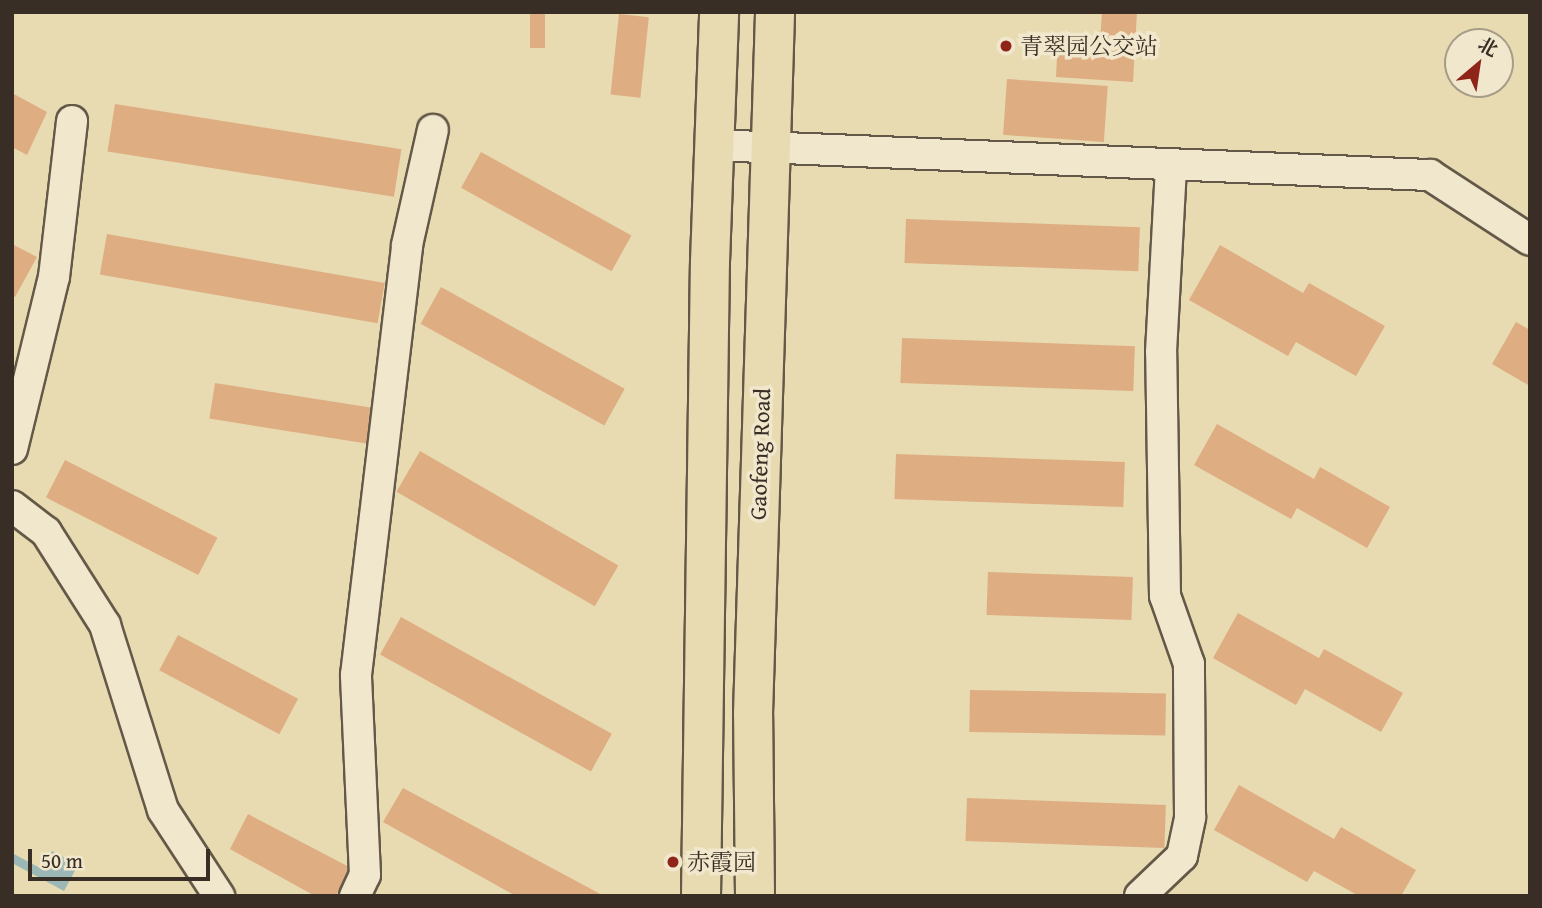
<!DOCTYPE html>
<html>
<head>
<meta charset="utf-8">
<style>
	body { margin:0 }
	#map { position:relative; width:1542px; height:908px; overflow:hidden; background:#e8dab1; font-family:"Gentium Book Plus","Noto Serif SC",serif }
	div>[style] { position:absolute }
	.water>* { inset:0; background:#9bb8b6 }
	.building>* { inset:0; background:#dead82; transform-origin:0 0 }
	.roads { filter:drop-shadow(2px 0 #645948) drop-shadow(-2px 0 #645948) drop-shadow(0 2px #645948) drop-shadow(0 -2px #645948) }
	.minor>* { height:30px; margin:-15px; padding:0 15px; transform-origin:15px; border-radius:15px; background:#f0e7cc }
	.major>* { height:38px; margin:-19px; padding:0 19px; transform-origin:19px; border-radius:19px; background:#e8dab1 }
	.dots>* { width:19px; height:19px; translate:-50% -50%; box-sizing:border-box; border:4px solid #f0e7cc; border-radius:50% }
	span { translate:-50% -50%; white-space:nowrap; text-align:center; line-height:1.15; -webkit-text-stroke:7px #f0e7cc; paint-order:stroke }
	.poi-label { font-size:23px; color:#382e25 }
	.left { translate:0 -50%; text-align:left }
	.street-label { font-size:23px; color:#382e25 }
	.frame { position:absolute; inset:0; border:14px solid #382e25; pointer-events:none }
	.north { position:absolute; left:1444px; top:28px; width:70px; height:70px; box-sizing:border-box; background:#f0e7cc; border:2px solid #a69d89; border-radius:50%; rotate:29deg; font-size:19px; font-weight:700; line-height:28px; text-align:center; color:#382e25 }
	.north::after { content:''; display:block; margin:auto; width:24px; height:32px; background:#8f2418; clip-path:polygon(50% 0,100% 100%,50% 72%,0 100%) }
	.scale { position:absolute; left:28px; top:849px; width:182px; height:32px; box-sizing:border-box; border:4px solid #382e25; border-top:0; padding-left:9px; font-size:21px; line-height:24px; white-space:nowrap; color:#382e25; -webkit-text-stroke:5px #f0e7cc; paint-order:stroke }
</style>
</head>
<body>
<div id="map">
	<div class="water">
		<i style="clip-path:polygon(52px 851px,78px 865px,64px 891px,12px 863px,12px 853px,42px 869px)"></i>
	</div>
	<div class="building">
		<i style="left:530px;top:12px;width:15px;height:36px"></i>
		<i style="clip-path:polygon(1102px 12px,1137px 12px,1133px 82px,1056px 77px,1058px 38px,1100px 41px)"></i>
		<i style="left:619px;top:14px;width:30px;height:81px;rotate:6deg"></i>
		<i style="left:1007px;top:79px;width:101px;height:56px;rotate:4deg"></i>
		<i style="clip-path:polygon(12px 93px,47px 112px,27px 155px,12px 147px)"></i>
		<i style="left:115px;top:104px;width:290px;height:48px;rotate:9deg"></i>
		<i style="left:481px;top:152px;width:172px;height:41px;rotate:29deg"></i>
		<i style="left:906px;top:219px;width:234px;height:44px;rotate:2deg"></i>
		<i style="left:107px;top:234px;width:282px;height:41px;rotate:10deg"></i>
		<i style="clip-path:polygon(12px 244px,37px 257px,15px 297px,12px 295px)"></i>
		<i style="clip-path:polygon(1220px 245px,1303px 293px,1309px 283px,1385px 326px,1356px 376px,1296px 342px,1288px 356px,1189px 300px)"></i>
		<i style="left:441px;top:287px;width:210px;height:42px;rotate:29deg"></i>
		<i style="clip-path:polygon(1516px 322px,1530px 330px,1530px 386px,1492px 364px)"></i>
		<i style="left:902px;top:338px;width:233px;height:45px;rotate:2deg"></i>
		<i style="left:215px;top:383px;width:159px;height:36px;rotate:9deg"></i>
		<i style="clip-path:polygon(1217px 424px,1314px 479px,1320px 467px,1390px 507px,1367px 548px,1297px 508px,1291px 519px,1194px 465px)"></i>
		<i style="left:420px;top:451px;width:229px;height:47px;rotate:30deg"></i>
		<i style="left:896px;top:454px;width:229px;height:45px;rotate:2deg"></i>
		<i style="left:65px;top:460px;width:171px;height:42px;rotate:27deg"></i>
		<i style="left:988px;top:572px;width:145px;height:43px;rotate:2deg"></i>
		<i style="clip-path:polygon(1238px 613px,1319px 658px,1324px 649px,1403px 693px,1381px 732px,1305px 689px,1296px 705px,1213px 658px)"></i>
		<i style="left:401px;top:617px;width:241px;height:43px;rotate:29deg"></i>
		<i style="left:178px;top:635px;width:136px;height:40px;rotate:28deg"></i>
		<i style="left:970px;top:690px;width:196px;height:42px;rotate:1deg"></i>
		<i style="clip-path:polygon(1239px 785px,1334px 839px,1341px 827px,1416px 870px,1401px 896px,1359px 896px,1314px 871px,1307px 882px,1214px 830px)"></i>
		<i style="clip-path:polygon(403px 788px,604px 896px,516px 896px,383px 822px)"></i>
		<i style="left:967px;top:798px;width:199px;height:43px;rotate:2deg"></i>
		<i style="clip-path:polygon(248px 814px,351px 868px,336px 896px,315px 896px,230px 849px)"></i>
	</div>
	<div class="roads">
		<div class="minor">
			<i style="left:713px;top:145px;width:718px;rotate:2.4deg"></i>
			<i style="left:1430px;top:175px;width:119px;rotate:33deg"></i>
			<i style="left:12px;top:449px;width:177px;rotate:-76.3deg"></i>
			<i style="left:54px;top:277px;width:157px;rotate:-83.4deg"></i>
			<i style="left:12px;top:506px;width:43px;rotate:37.4deg"></i>
			<i style="left:46px;top:532px;width:110px;rotate:57.6deg"></i>
			<i style="left:105px;top:625px;width:194px;rotate:72.6deg"></i>
			<i style="left:163px;top:810px;width:103px;rotate:56.9deg"></i>
			<i style="left:355px;top:896px;width:23px;rotate:-65deg"></i>
			<i style="left:365px;top:875px;width:200px;rotate:-92.6deg"></i>
			<i style="left:356px;top:675px;width:433px;rotate:-83.2deg"></i>
			<i style="left:407px;top:245px;width:118px;rotate:-77.3deg"></i>
			<i style="left:1140px;top:896px;width:58px;rotate:-43.6deg"></i>
			<i style="left:1182px;top:856px;width:40px;rotate:-78deg"></i>
			<i style="left:1190px;top:817px;width:153px;rotate:-90.4deg"></i>
			<i style="left:1189px;top:664px;width:72px;rotate:-109.4deg"></i>
			<i style="left:1165px;top:596px;width:244px;rotate:-90.9deg"></i>
			<i style="left:1161px;top:352px;width:187px;rotate:-86.9deg"></i>
		</div>
		<div class="major">
			<i style="left:701px;top:896px;width:634px;rotate:-89.19deg"></i>
			<i style="left:710px;top:262px;width:250px;rotate:-87.9deg"></i>
			<i style="left:755px;top:896px;width:182px;rotate:-90.6deg"></i>
			<i style="left:753px;top:714px;width:702px;rotate:-88.2deg"></i>
		</div>
	</div>
	<div class="dots">
		<i style="left:1006px;top:46px;background:#8f2418"></i>
		<i style="left:673px;top:862px;background:#8f2418"></i>
	</div>
	<div class="poi-label">
		<span class="left" style="left:1020px;top:46px">青翠园公交站</span>
		<span class="left" style="left:687px;top:862px">赤霞园</span>
	</div>
	<div class="street-label">
		<span style="left:760px;top:454px;rotate:-88deg">Gaofeng Road</span>
	</div>
	<div class="frame"></div>
	<div class="north">北</div>
	<div class="scale">50 m</div>
</div>
</body>
</html>
